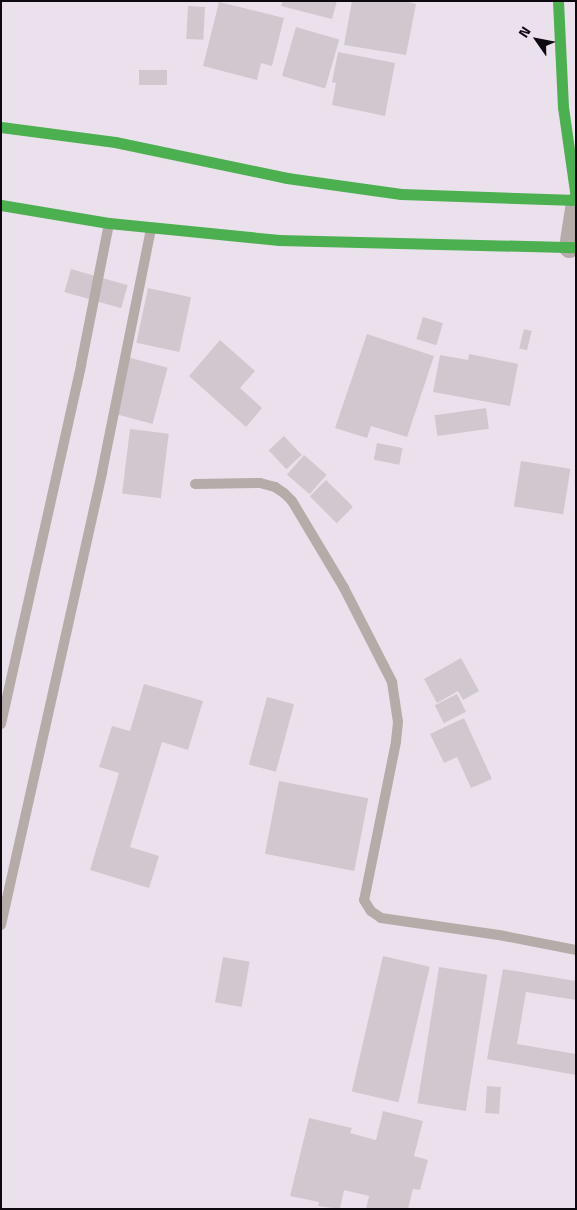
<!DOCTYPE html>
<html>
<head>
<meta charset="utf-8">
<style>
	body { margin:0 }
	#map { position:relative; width:577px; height:1210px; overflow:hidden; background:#eae1ec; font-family:"Titillium Web",sans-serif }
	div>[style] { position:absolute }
	.building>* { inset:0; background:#d1c8cf; transform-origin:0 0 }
	.lane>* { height:10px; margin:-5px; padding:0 5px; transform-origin:5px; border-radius:5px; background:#b5aba8 }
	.street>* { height:21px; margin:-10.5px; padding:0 10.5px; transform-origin:10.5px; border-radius:10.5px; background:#b5aba8 }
	.fast>* { height:11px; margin:-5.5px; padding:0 5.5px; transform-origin:5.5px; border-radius:5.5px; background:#4caf50 }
	span { translate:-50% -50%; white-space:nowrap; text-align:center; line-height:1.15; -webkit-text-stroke:4px #edddf0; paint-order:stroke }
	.frame { position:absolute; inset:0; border:2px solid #0e0910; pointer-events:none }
	.north { position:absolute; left:512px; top:15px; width:50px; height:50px; -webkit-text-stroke:4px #edddf0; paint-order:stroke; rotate:303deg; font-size:14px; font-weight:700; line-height:20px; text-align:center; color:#0e0910 }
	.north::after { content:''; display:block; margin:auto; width:18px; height:22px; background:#0e0910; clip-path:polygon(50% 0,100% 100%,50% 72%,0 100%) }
</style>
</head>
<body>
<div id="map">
	<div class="building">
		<i style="clip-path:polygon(283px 1px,337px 1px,332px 19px,281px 6px)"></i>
		<i style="clip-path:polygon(352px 1px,404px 1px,416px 4px,406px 55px,344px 45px)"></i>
		<i style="clip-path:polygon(219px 2px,284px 18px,272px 66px,261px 63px,257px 80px,203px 66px)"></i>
		<i style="left:188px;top:6px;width:17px;height:33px;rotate:3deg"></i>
		<i style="left:296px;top:27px;width:45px;height:51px;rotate:16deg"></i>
		<i style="clip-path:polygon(338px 52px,395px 63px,385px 116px,332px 105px,336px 83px,332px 82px)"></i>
		<i style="left:139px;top:70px;width:28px;height:15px"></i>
		<i style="left:71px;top:269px;width:59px;height:24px;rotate:16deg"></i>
		<i style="left:148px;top:288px;width:44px;height:56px;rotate:12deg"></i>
		<i style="left:423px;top:317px;width:21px;height:23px;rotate:17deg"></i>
		<i style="left:524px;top:329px;width:8px;height:20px;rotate:14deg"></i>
		<i style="clip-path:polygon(367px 334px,434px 356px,407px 437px,371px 426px,367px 438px,335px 428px)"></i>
		<i style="clip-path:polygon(220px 340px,255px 371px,240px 388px,262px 408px,246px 427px,189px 376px)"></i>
		<i style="clip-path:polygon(469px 354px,518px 364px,510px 406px,433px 392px,440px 355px,468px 360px)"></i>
		<i style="left:127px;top:357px;width:42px;height:58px;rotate:15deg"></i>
		<i style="left:486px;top:408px;width:21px;height:52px;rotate:82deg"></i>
		<i style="left:130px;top:429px;width:39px;height:65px;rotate:7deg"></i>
		<i style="left:284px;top:436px;width:26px;height:21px;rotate:47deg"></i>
		<i style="left:377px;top:443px;width:26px;height:17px;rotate:11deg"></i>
		<i style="left:304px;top:455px;width:30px;height:26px;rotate:41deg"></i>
		<i style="left:521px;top:461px;width:50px;height:46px;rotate:9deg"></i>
		<i style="left:326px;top:480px;width:38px;height:23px;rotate:45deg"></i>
		<i style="clip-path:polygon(461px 658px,479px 691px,463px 700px,458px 691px,437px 703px,424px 679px)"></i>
		<i style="clip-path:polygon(144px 684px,203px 701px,188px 750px,162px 742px,130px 847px,159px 856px,149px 888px,90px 870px,119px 773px,99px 767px,112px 726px,130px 731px)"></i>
		<i style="left:457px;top:694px;width:20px;height:25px;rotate:63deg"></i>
		<i style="left:267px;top:697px;width:28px;height:70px;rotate:15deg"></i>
		<i style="clip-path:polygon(464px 718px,492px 779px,471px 788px,457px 757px,444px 763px,430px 734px)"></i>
		<i style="left:279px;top:781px;width:91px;height:74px;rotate:11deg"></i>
		<i style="left:383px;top:956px;width:48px;height:139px;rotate:13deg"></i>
		<i style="left:223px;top:957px;width:27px;height:46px;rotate:10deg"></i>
		<i style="left:439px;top:967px;width:49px;height:138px;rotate:9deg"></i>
		<i style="clip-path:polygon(503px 969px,576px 981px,576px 1000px,526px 992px,517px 1044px,576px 1054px,576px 1075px,487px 1059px)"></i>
		<i style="left:487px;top:1086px;width:14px;height:27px;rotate:4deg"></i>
		<i style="clip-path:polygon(383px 1111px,423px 1121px,414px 1156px,428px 1160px,420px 1190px,413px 1189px,408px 1209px,366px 1209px,369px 1196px,344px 1190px,340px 1209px,318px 1206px,319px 1202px,290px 1196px,309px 1118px,352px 1128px,350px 1133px,376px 1140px)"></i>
	</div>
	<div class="lane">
		<i style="left:195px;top:484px;width:65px;rotate:-0.9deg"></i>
		<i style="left:260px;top:483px;width:16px;rotate:15deg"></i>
		<i style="left:275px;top:487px;width:11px;rotate:34deg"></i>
		<i style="left:284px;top:493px;width:11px;rotate:45deg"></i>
		<i style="left:292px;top:501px;width:101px;rotate:59.1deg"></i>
		<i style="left:344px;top:588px;width:106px;rotate:62.9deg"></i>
		<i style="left:392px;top:682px;width:40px;rotate:81.5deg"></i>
		<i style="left:398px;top:722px;width:20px;rotate:96deg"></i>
		<i style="left:396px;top:742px;width:161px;rotate:101.4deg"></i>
		<i style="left:364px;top:900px;width:13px;rotate:58deg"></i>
		<i style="left:371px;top:911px;width:12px;rotate:35deg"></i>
		<i style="left:381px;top:918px;width:119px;rotate:8.2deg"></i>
		<i style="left:499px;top:935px;width:78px;rotate:11deg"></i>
		<i style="left:1px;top:724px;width:368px;rotate:-77.4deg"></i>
		<i style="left:81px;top:365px;width:144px;rotate:-78.8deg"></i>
		<i style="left:1px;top:925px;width:464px;rotate:-77.4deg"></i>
		<i style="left:102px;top:472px;width:247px;rotate:-78.6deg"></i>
	</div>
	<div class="street">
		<i style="left:569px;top:247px;width:46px;rotate:-81.2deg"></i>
	</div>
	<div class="fast">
		<i style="left:558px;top:1px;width:106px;rotate:87.3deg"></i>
		<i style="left:563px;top:107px;width:92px;rotate:81.9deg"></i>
		<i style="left:1px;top:127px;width:115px;rotate:7.5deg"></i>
		<i style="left:115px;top:142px;width:176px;rotate:11.8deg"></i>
		<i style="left:287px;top:178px;width:115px;rotate:8deg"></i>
		<i style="left:401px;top:194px;width:175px;rotate:2deg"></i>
		<i style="left:1px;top:205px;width:109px;rotate:9.5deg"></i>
		<i style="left:109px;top:223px;width:171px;rotate:5.7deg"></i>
		<i style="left:279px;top:240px;width:297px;rotate:1.4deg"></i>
	</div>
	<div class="frame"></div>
	<div class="north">N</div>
</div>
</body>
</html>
